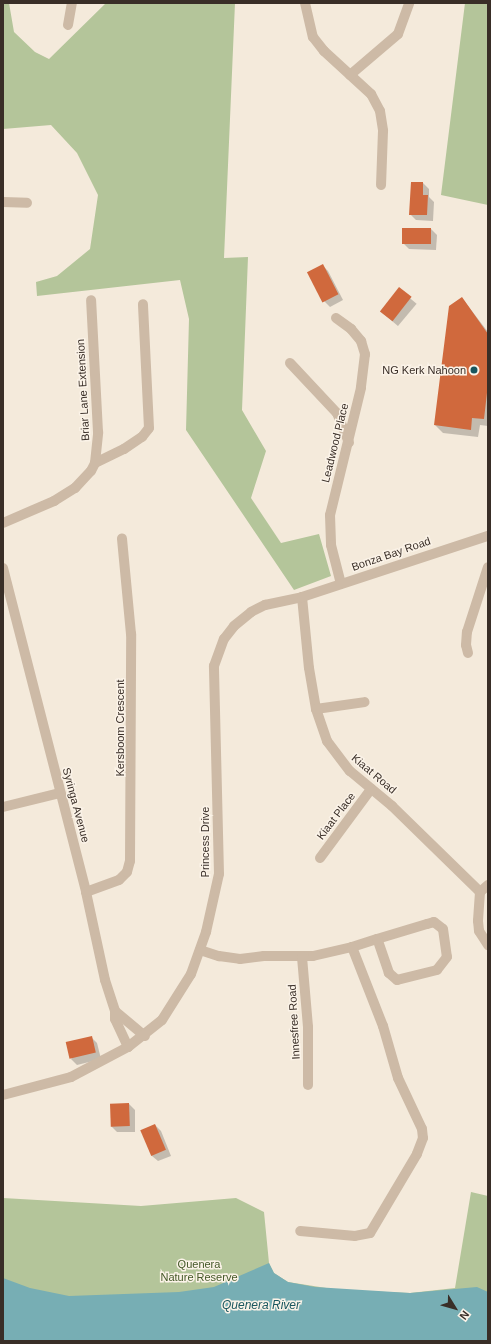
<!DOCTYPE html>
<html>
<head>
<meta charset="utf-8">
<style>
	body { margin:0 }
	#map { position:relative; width:491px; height:1344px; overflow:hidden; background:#f4eadb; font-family:Arial,sans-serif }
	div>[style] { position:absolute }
	.green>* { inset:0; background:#b4c59a }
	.water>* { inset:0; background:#77aeb4 }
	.shadow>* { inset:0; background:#0003; transform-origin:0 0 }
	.building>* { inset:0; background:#d0693d; transform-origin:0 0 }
	.minor>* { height:10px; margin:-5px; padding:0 5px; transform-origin:5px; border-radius:5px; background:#cdbaa6 }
	.dots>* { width:11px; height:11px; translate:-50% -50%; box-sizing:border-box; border:2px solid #fbf3e8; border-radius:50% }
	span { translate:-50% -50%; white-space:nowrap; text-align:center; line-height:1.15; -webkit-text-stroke:3px #fbf3e8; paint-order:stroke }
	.poi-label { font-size:11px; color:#392e27 }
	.right { translate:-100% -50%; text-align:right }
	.street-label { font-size:11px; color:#392e27 }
	.park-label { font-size:11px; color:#455929 }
	.water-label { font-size:12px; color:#19565e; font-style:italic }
	.frame { position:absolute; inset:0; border:4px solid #392e27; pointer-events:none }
	.north { position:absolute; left:435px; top:1288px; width:40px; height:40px; -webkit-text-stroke:3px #fbf3e8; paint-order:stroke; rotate:127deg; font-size:11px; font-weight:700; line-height:16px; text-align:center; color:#392e27 }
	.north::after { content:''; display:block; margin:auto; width:14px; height:18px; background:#392e27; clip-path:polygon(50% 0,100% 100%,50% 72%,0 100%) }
</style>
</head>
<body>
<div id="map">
	<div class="green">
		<i style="clip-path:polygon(3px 3px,9px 3px,14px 32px,35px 52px,49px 59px,106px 3px,235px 3px,224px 258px,248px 257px,242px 410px,266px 451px,251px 498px,281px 543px,319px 534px,331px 576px,294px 590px,186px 430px,189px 319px,180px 280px,37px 296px,36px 282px,57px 276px,90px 249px,98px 195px,77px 153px,51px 125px,3px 129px)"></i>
		<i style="clip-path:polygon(465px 3px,488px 3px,488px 205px,441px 195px)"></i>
		<i style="clip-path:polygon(471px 1192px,488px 1196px,488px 1341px,3px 1341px,3px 1198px,141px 1206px,236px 1198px,264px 1212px,269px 1263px,274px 1273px,288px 1282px,339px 1290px,410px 1293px,455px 1288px)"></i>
	</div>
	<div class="water">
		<i style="clip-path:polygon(269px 1263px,274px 1273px,288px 1282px,315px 1287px,410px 1293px,477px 1287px,488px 1292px,488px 1341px,3px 1341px,3px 1278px,30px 1288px,69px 1296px,179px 1292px,214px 1287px)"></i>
	</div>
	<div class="shadow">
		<i style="clip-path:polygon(423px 183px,429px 189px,429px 197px,434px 202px,433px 221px,416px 220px,410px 214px)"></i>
		<i style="clip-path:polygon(431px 229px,437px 235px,436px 250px,409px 249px,403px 243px)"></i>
		<i style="clip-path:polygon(322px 265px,328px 271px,343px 300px,330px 307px,324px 301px)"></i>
		<i style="left:399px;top:289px;width:23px;height:29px;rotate:40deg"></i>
		<i style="clip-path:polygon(462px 298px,488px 332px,488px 426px,480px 425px,478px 437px,443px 433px,435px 425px)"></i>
		<i style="clip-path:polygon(91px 1037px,97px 1043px,101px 1059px,77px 1065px,71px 1059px)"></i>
		<i style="clip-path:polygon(129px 1104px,135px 1110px,135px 1132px,117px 1132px,111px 1126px,111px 1105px)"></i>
		<i style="clip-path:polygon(155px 1125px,161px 1131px,171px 1156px,158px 1161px,152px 1156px)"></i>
	</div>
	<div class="building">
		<i style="clip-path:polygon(411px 182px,423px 182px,423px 195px,428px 195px,427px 215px,409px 215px)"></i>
		<i style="left:402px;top:228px;width:29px;height:16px"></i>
		<i style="left:323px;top:264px;width:34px;height:18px;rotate:63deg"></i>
		<i style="left:399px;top:287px;width:16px;height:31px;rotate:38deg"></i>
		<i style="clip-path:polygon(462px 297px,488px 334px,488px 384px,484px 419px,472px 418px,471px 430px,434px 425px,449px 306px)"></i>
		<i style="left:92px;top:1036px;width:17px;height:27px;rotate:77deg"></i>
		<i style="left:129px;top:1103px;width:23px;height:19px;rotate:88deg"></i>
		<i style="left:155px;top:1124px;width:28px;height:16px;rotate:67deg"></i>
	</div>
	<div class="minor">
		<i style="left:305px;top:3px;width:35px;rotate:77deg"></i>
		<i style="left:313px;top:37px;width:18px;rotate:52deg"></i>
		<i style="left:324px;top:51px;width:64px;rotate:42.5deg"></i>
		<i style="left:371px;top:94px;width:19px;rotate:62deg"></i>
		<i style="left:380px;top:111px;width:20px;rotate:81deg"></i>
		<i style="left:383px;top:131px;width:54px;rotate:92.1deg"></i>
		<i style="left:68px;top:25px;width:22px;rotate:-80deg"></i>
		<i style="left:350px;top:75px;width:63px;rotate:-40.5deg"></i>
		<i style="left:398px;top:34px;width:33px;rotate:-70deg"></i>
		<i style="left:3px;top:202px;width:24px;rotate:2deg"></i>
		<i style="left:336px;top:318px;width:19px;rotate:36deg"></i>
		<i style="left:351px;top:329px;width:16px;rotate:50deg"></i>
		<i style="left:361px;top:341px;width:14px;rotate:73deg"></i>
		<i style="left:365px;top:354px;width:34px;rotate:97deg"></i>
		<i style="left:361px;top:388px;width:131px;rotate:103.7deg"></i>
		<i style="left:330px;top:515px;width:30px;rotate:88deg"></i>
		<i style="left:331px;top:545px;width:40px;rotate:75.6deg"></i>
		<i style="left:290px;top:363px;width:69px;rotate:46.8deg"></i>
		<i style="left:337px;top:413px;width:32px;rotate:68deg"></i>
		<i style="left:95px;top:463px;width:32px;rotate:-26deg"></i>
		<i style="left:124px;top:449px;width:22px;rotate:-34deg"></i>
		<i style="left:142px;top:437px;width:11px;rotate:-52deg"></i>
		<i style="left:149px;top:428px;width:124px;rotate:-92.8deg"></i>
		<i style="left:3px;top:523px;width:56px;rotate:-23.3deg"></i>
		<i style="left:54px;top:501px;width:25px;rotate:-32deg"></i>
		<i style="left:75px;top:488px;width:23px;rotate:-47deg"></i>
		<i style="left:91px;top:471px;width:9px;rotate:-63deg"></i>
		<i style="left:95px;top:463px;width:31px;rotate:-84deg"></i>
		<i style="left:98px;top:432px;width:132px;rotate:-93deg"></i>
		<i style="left:3px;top:568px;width:334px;rotate:75.6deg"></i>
		<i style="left:86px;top:892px;width:90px;rotate:77.8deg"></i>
		<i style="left:105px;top:980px;width:33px;rotate:72deg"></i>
		<i style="left:115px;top:1011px;width:8px;rotate:90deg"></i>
		<i style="left:115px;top:1019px;width:31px;rotate:65deg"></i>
		<i style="left:302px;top:597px;width:71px;rotate:84.4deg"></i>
		<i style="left:309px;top:668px;width:42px;rotate:80.3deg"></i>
		<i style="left:316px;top:709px;width:34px;rotate:71deg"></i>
		<i style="left:327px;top:741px;width:38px;rotate:53deg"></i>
		<i style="left:350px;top:771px;width:55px;rotate:39.8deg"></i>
		<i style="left:392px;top:806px;width:123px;rotate:44.3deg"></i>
		<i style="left:468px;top:653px;width:8px;rotate:-104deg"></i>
		<i style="left:466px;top:645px;width:13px;rotate:-86deg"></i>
		<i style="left:467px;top:632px;width:68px;rotate:-72.1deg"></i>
		<i style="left:316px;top:709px;width:49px;rotate:-8.1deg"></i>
		<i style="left:3px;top:807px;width:59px;rotate:-13.8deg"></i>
		<i style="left:320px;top:858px;width:86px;rotate:-53.5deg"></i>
		<i style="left:488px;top:885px;width:11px;rotate:139deg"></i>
		<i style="left:480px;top:892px;width:29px;rotate:94deg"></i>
		<i style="left:478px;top:921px;width:10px;rotate:84deg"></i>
		<i style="left:479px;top:931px;width:17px;rotate:57deg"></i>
		<i style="left:86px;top:892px;width:35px;rotate:-20deg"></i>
		<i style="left:119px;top:880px;width:11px;rotate:-45deg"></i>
		<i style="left:127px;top:872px;width:11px;rotate:-75deg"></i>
		<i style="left:130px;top:861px;width:227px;rotate:-89.7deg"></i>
		<i style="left:131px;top:634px;width:96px;rotate:-95.4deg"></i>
		<i style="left:352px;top:947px;width:26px;rotate:-18deg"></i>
		<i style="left:377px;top:939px;width:52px;rotate:-16.7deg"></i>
		<i style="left:427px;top:924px;width:7px;rotate:-16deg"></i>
		<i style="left:434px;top:922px;width:11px;rotate:38deg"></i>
		<i style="left:443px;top:929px;width:28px;rotate:82deg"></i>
		<i style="left:447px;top:957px;width:16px;rotate:128deg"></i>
		<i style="left:437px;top:970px;width:41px;rotate:166deg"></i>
		<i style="left:397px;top:980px;width:11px;rotate:-139deg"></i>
		<i style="left:389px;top:973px;width:36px;rotate:-109deg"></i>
		<i style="left:200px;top:950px;width:20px;rotate:18deg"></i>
		<i style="left:219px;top:956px;width:21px;rotate:8deg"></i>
		<i style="left:240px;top:959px;width:24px;rotate:-7deg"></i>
		<i style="left:264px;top:956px;width:49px"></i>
		<i style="left:313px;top:956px;width:40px;rotate:-13deg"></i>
		<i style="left:352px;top:947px;width:85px;rotate:68.6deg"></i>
		<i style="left:383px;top:1026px;width:54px;rotate:73.9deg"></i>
		<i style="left:398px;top:1078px;width:56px;rotate:64.8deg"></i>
		<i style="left:422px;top:1129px;width:9px;rotate:84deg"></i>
		<i style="left:423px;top:1138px;width:17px;rotate:111deg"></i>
		<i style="left:417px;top:1154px;width:92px;rotate:120.7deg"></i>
		<i style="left:370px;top:1233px;width:15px;rotate:169deg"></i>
		<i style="left:355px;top:1236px;width:55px;rotate:-174.8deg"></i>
		<i style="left:302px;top:957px;width:70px;rotate:85.1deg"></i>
		<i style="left:308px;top:1027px;width:58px;rotate:90deg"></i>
		<i style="left:115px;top:1011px;width:39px;rotate:40deg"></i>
		<i style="left:3px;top:1095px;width:70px;rotate:-14.8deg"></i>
		<i style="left:71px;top:1077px;width:64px;rotate:-27.8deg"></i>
		<i style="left:128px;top:1047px;width:43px;rotate:-38.5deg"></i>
		<i style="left:162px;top:1020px;width:54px;rotate:-57.8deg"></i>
		<i style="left:191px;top:974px;width:45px;rotate:-70.3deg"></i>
		<i style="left:206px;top:932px;width:59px;rotate:-77.4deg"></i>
		<i style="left:219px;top:874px;width:208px;rotate:-91.4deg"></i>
		<i style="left:214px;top:666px;width:29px;rotate:-70deg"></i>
		<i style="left:224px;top:639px;width:16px;rotate:-52deg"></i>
		<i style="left:234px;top:626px;width:22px;rotate:-39deg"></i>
		<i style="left:251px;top:612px;width:16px;rotate:-27deg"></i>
		<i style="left:265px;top:605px;width:38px;rotate:-12deg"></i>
		<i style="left:302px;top:597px;width:196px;rotate:-18.2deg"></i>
	</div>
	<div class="dots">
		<i style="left:474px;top:370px;background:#19565e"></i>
	</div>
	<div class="poi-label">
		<span class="right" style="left:466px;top:370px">NG Kerk Nahoon</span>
	</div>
	<div class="street-label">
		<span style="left:83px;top:390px;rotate:-93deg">Briar Lane Extension</span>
		<span style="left:335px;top:443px;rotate:-76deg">Leadwood Place</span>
		<span style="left:391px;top:554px;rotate:-19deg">Bonza Bay Road</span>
		<span style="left:120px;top:728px;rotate:-90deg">Kersboom Crescent</span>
		<span style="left:374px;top:774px;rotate:40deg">Kiaat Road</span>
		<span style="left:76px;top:805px;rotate:75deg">Syringa Avenue</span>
		<span style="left:336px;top:816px;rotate:-53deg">Kiaat Place</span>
		<span style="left:205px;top:842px;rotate:-90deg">Princess Drive</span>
		<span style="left:294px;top:1022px;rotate:-93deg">Innesfree Road</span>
	</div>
	<div class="park-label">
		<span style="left:199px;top:1271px">Quenera<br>Nature Reserve</span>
	</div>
	<div class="water-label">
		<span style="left:261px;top:1306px">Quenera River</span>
	</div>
	<div class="frame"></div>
	<div class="north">N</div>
</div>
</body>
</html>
